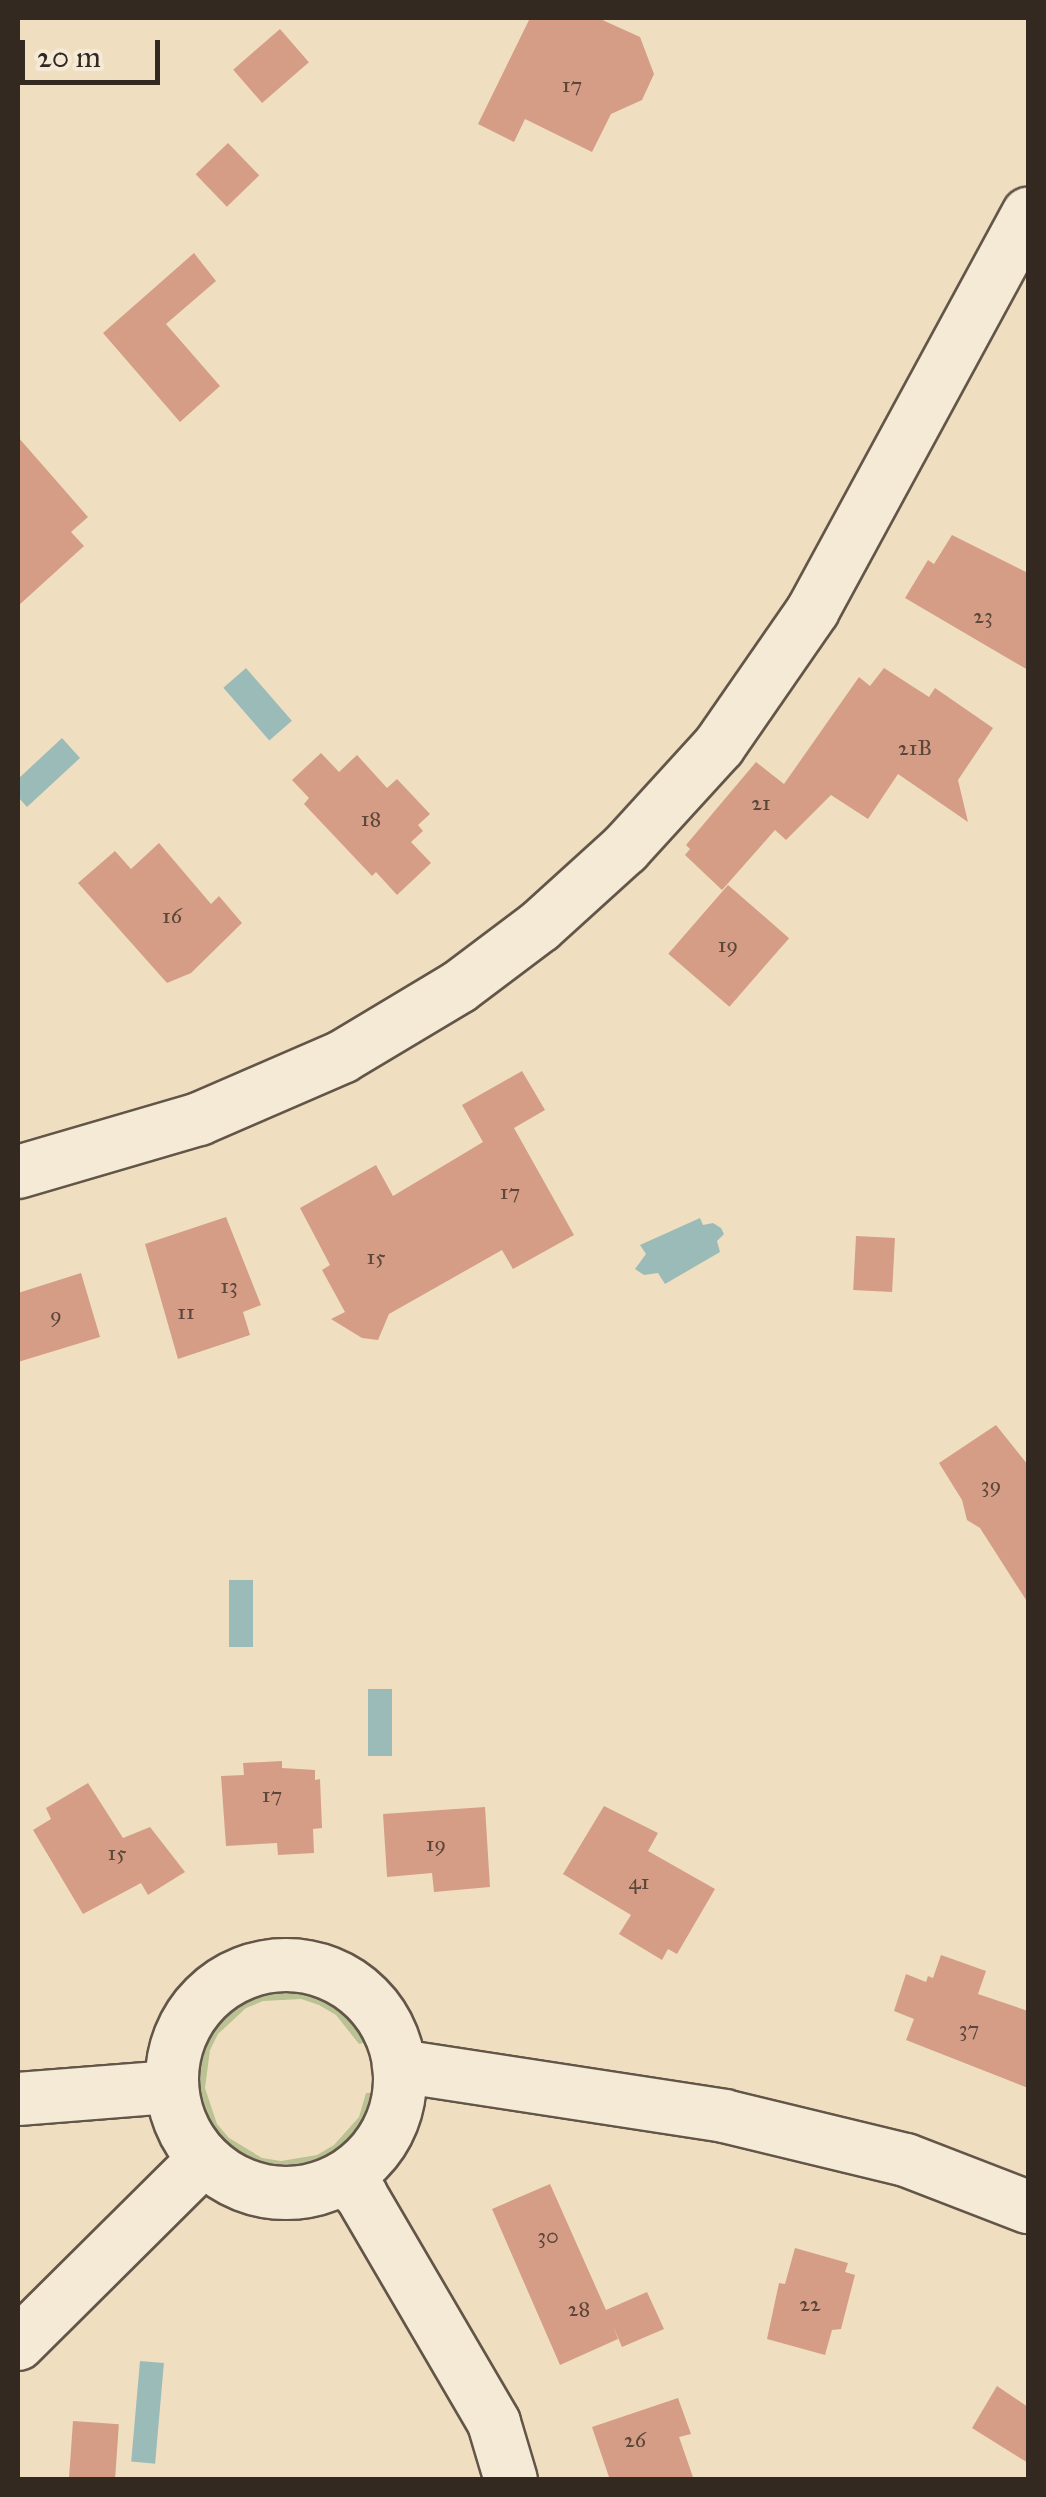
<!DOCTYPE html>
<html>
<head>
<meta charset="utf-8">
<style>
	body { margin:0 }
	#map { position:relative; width:1046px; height:2497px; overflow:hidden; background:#efdfc0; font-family:"IM FELL Great Primer",serif }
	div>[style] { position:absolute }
	.green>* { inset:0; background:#bac192 }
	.water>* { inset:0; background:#9bbbb9; transform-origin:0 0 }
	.building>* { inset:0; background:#d59d86; transform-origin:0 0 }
	.roads { filter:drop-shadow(2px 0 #635649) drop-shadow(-2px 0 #635649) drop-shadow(0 2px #635649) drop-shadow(0 -2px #635649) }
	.street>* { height:52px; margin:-26px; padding:0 26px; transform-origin:26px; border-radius:26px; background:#f5ead6 }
	.street>.ring { margin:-26px; padding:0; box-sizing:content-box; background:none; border:52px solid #f5ead6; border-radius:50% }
	span { translate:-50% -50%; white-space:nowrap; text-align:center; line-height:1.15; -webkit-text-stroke:8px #f5ead6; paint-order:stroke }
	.number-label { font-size:22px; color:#5c463a }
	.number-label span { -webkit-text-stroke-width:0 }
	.frame { position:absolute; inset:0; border:20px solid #342921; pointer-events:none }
	.scale { position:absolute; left:20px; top:40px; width:140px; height:45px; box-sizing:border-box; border:5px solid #342921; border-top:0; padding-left:12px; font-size:30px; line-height:35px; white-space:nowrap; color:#342921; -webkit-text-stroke:8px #f5ead6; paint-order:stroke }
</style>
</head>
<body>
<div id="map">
	<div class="green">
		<i style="clip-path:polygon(282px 1986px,303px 1987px,343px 2004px,371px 2041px,359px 2044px,336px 2015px,319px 2005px,301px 1999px,263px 2001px,246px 2008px,218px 2034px,210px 2050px,205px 2088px,217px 2124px,229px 2138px,262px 2158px,281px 2161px,317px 2155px,334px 2145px,359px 2117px,366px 2093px,378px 2093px,370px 2122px,358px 2140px,323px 2166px,301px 2172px,258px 2169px,221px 2147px,197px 2111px,193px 2089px,198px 2046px,222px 2010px,240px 1997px)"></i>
	</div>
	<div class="water">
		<i style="left:246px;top:668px;width:70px;height:30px;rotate:49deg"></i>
		<i style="clip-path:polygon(62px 738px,80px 758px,27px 807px,18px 797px,18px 779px)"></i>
		<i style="clip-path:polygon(700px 1218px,703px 1225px,713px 1223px,721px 1228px,724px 1234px,717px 1241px,720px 1252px,665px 1284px,658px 1273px,644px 1275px,635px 1269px,646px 1254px,640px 1245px)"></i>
		<i style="left:229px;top:1580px;width:24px;height:67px"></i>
		<i style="left:368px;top:1689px;width:24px;height:67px"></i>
		<i style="left:140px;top:2361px;width:24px;height:101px;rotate:5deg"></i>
	</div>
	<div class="building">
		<i style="clip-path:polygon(530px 18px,598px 18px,640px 37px,654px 74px,642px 100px,611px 114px,592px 152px,525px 119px,514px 142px,478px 124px)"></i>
		<i style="left:280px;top:29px;width:44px;height:62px;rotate:49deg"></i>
		<i style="left:228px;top:143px;width:45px;height:45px;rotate:46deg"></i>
		<i style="clip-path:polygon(194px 253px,216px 281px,166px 324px,220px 386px,180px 422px,103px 333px)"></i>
		<i style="clip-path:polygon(18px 437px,88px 517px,71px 532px,84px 546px,18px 606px)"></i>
		<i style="clip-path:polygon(952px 535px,1028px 573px,1028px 670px,905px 598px,928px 560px,934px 564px)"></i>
		<i style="clip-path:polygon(884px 668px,929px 697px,935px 688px,993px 728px,958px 780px,968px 822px,898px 774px,868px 819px,831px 795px,786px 840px,775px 830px,722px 890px,685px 855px,690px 849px,686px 845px,756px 762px,784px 784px,859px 677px,870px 686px)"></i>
		<i style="clip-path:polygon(321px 753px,339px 772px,357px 755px,387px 788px,397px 779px,430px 814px,418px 825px,423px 831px,411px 842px,431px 863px,397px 895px,376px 872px,372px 876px,304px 804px,309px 798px,292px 780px)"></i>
		<i style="clip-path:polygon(159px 843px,211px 904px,219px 896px,242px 923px,191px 973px,167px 983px,78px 883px,115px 851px,131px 869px)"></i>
		<i style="left:728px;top:885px;width:81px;height:91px;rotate:41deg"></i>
		<i style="clip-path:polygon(522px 1071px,545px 1110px,514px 1128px,574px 1235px,513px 1269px,502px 1250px,389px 1314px,378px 1340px,362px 1338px,331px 1319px,345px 1312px,322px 1270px,330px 1265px,300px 1208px,376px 1165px,393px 1196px,483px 1142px,462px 1105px)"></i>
		<i style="clip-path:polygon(226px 1217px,261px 1305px,243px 1312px,250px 1335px,178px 1359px,145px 1244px)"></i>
		<i style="left:856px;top:1236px;width:39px;height:54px;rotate:3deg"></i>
		<i style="clip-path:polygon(81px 1273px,100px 1337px,18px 1362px,18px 1293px)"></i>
		<i style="clip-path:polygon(996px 1425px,1028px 1465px,1028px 1603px,980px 1528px,967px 1520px,962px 1500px,939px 1463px)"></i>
		<i style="clip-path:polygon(282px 1761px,282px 1768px,315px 1770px,315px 1780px,320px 1779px,322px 1828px,313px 1829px,314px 1853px,278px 1855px,277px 1843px,226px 1846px,221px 1776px,244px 1775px,243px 1763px)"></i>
		<i style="clip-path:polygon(88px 1783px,123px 1838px,150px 1827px,185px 1872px,148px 1895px,141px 1883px,83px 1914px,33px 1830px,51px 1819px,46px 1808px)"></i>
		<i style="clip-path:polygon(604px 1806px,658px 1833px,648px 1851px,715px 1889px,677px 1954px,668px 1949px,662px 1960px,619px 1934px,631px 1915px,563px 1874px)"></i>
		<i style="clip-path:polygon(485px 1807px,490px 1887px,434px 1892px,432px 1873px,387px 1877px,383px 1814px)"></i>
		<i style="clip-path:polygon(941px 1955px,986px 1971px,978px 1994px,1028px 2011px,1028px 2088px,906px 2040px,914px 2019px,894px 2011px,906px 1974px,926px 1982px,928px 1976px,933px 1978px)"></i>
		<i style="clip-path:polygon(550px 2184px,606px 2310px,647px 2292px,664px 2329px,622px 2347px,613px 2326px,618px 2339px,560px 2365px,492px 2209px)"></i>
		<i style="clip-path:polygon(795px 2248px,848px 2263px,845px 2272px,855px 2275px,841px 2329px,832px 2330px,825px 2355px,767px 2339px,779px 2283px,785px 2284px)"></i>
		<i style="clip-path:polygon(997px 2386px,1028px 2407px,1028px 2463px,972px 2428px)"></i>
		<i style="clip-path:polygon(678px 2398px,691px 2434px,679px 2437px,694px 2480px,610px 2480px,592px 2427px)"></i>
		<i style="left:73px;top:2421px;width:46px;height:59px;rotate:4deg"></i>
	</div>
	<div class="roads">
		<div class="street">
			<i style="left:18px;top:1172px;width:189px;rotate:-16.3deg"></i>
			<i style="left:199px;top:1119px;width:156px;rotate:-23.4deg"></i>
			<i style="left:342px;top:1057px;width:136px;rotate:-30.9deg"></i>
			<i style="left:459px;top:987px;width:101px;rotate:-37deg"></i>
			<i style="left:540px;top:926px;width:115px;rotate:-42.2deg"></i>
			<i style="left:625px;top:849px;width:139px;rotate:-47.6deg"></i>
			<i style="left:719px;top:746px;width:165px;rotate:-55.3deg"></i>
			<i style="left:813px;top:610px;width:451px;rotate:-61.5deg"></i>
			<i class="ring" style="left:172px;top:1965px;width:176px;height:176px"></i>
			<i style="left:399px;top:2066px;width:329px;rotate:8.7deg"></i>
			<i style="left:724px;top:2116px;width:187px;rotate:13.6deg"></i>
			<i style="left:906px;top:2160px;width:131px;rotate:21.1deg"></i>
			<i style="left:18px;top:2099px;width:154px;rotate:-4.5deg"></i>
			<i style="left:343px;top:2178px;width:25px;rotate:43deg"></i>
			<i style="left:361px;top:2195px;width:264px;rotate:59.7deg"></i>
			<i style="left:494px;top:2423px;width:59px;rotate:73.4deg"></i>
			<i style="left:18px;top:2344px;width:262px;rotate:-44.8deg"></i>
		</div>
	</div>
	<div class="number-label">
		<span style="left:572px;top:85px">17</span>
		<span style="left:983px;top:616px">23</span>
		<span style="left:915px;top:748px">21B</span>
		<span style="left:761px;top:803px">21</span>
		<span style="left:371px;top:819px">18</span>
		<span style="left:172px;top:916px">16</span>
		<span style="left:728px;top:945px">19</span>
		<span style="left:510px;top:1192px">17</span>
		<span style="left:376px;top:1257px">15</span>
		<span style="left:229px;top:1286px">13</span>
		<span style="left:186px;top:1312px">11</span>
		<span style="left:56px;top:1315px">9</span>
		<span style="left:991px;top:1485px">39</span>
		<span style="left:272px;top:1795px">17</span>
		<span style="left:436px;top:1844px">19</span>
		<span style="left:117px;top:1853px">15</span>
		<span style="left:639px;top:1882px">41</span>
		<span style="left:969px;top:2029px">37</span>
		<span style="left:548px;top:2236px">30</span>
		<span style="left:810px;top:2304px">22</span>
		<span style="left:579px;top:2309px">28</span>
		<span style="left:635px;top:2440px">26</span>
	</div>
	<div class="frame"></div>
	<div class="scale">20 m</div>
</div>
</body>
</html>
